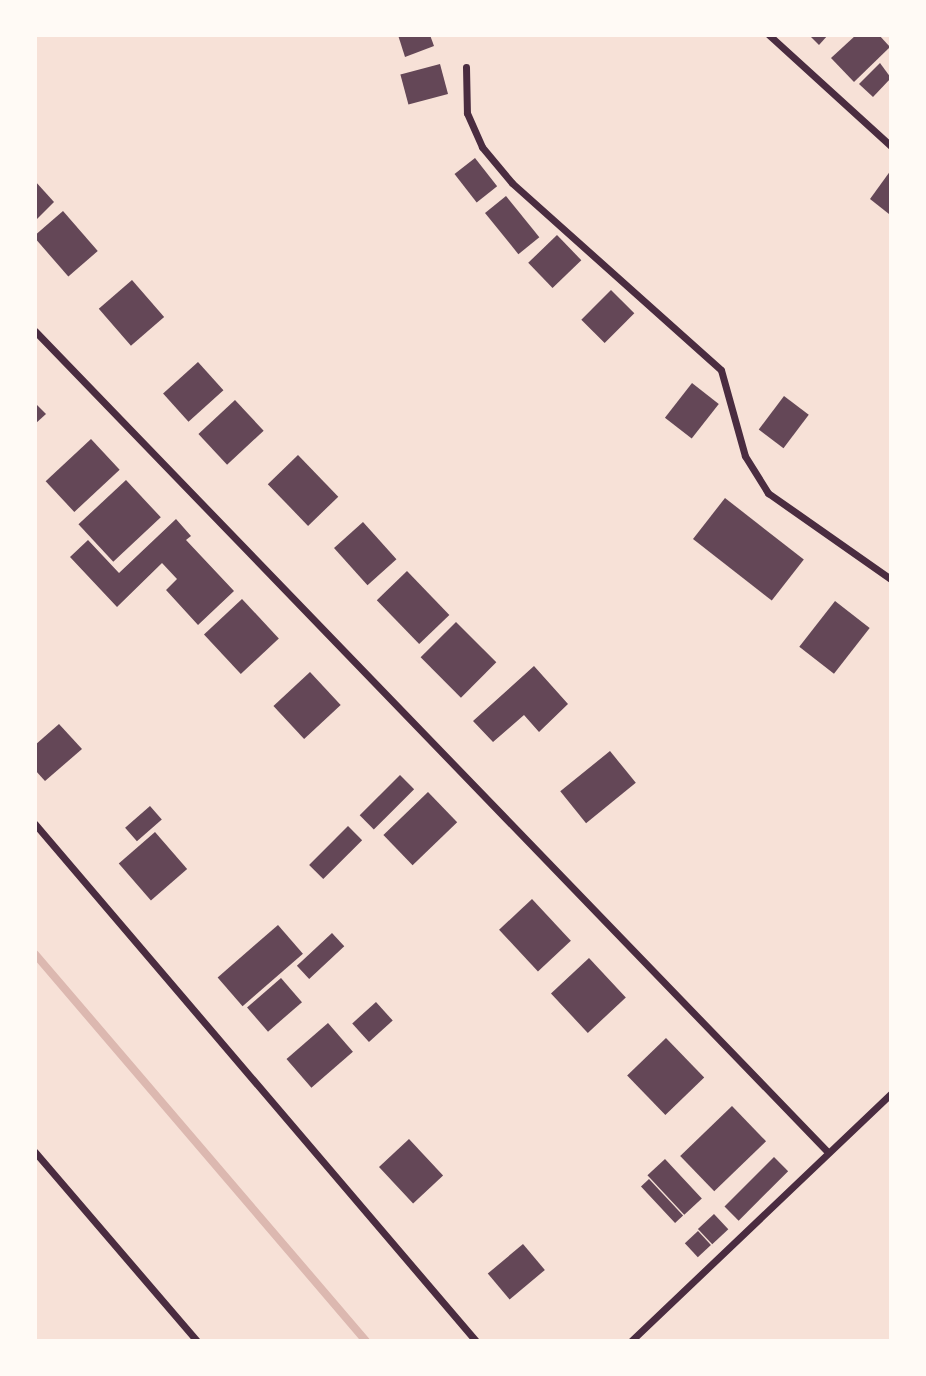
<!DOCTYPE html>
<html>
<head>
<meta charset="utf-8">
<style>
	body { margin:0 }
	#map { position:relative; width:926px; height:1376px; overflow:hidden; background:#f7e1d7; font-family:Mulish,sans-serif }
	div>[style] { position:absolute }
	.stream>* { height:8px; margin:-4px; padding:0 4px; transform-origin:4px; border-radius:4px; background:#dcb8b0 }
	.building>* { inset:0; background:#644757; transform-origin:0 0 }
	.minor>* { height:7px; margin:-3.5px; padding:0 3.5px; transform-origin:3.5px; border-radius:3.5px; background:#4a2c40 }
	span { translate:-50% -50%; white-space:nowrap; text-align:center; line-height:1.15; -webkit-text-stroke:5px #fffaf5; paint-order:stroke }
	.frame { position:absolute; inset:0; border:37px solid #fffaf5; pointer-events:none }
</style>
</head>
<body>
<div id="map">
	<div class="stream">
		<i style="left:35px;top:954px;width:509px;rotate:49.46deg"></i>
	</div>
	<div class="building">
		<i style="clip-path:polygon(398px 35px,430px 35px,434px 46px,405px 57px)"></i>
		<i style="clip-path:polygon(809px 35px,828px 35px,819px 45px)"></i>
		<i style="clip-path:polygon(856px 35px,879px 35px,890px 47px,854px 82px,831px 58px)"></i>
		<i style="clip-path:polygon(880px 63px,891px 78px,873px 97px,859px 84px)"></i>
		<i style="left:440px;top:64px;width:31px;height:41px;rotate:75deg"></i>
		<i style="left:475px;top:158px;width:36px;height:26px;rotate:52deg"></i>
		<i style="clip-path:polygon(891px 170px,891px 211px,889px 214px,870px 199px)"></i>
		<i style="clip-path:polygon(35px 181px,54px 202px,35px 221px)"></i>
		<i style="left:506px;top:196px;width:53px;height:27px;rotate:51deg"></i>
		<i style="left:63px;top:211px;width:53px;height:39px;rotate:49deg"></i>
		<i style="left:557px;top:235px;width:35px;height:40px;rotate:46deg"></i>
		<i style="left:132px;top:280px;width:49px;height:44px;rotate:49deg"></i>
		<i style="left:611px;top:290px;width:33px;height:42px;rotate:45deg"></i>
		<i style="left:198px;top:362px;width:38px;height:47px;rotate:48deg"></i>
		<i style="left:692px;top:383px;width:34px;height:44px;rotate:38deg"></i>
		<i style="left:784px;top:396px;width:31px;height:42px;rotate:37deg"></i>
		<i style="left:235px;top:400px;width:42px;height:50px;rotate:47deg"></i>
		<i style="clip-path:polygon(35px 403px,46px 414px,35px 424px)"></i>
		<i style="left:91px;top:439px;width:42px;height:62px;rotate:47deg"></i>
		<i style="left:298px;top:455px;width:58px;height:42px;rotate:46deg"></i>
		<i style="left:126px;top:480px;width:51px;height:65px;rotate:47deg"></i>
		<i style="left:725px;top:498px;width:100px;height:52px;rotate:38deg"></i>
		<i style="clip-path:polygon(176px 519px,191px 536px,186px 540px,234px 591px,198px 625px,166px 590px,177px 579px,162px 563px,117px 607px,70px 557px,88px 540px,119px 573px)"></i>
		<i style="left:363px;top:522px;width:50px;height:39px;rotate:48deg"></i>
		<i style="left:407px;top:571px;width:61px;height:42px;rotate:46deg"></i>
		<i style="left:242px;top:599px;width:54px;height:52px;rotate:47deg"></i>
		<i style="left:835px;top:601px;width:44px;height:58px;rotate:38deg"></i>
		<i style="left:456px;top:622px;width:57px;height:50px;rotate:45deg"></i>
		<i style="clip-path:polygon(534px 666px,568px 704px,539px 732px,524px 715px,493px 742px,473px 721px)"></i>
		<i style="left:310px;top:672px;width:45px;height:50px;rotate:47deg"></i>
		<i style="clip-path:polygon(59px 724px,82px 749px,45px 781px,35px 770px,35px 745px)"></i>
		<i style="left:610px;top:751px;width:41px;height:64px;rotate:51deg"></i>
		<i style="left:400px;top:775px;width:20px;height:57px;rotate:45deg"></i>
		<i style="left:428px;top:792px;width:42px;height:62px;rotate:46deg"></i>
		<i style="left:150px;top:806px;width:18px;height:33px;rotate:49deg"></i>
		<i style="left:348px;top:826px;width:20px;height:55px;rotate:45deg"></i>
		<i style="left:155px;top:832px;width:49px;height:48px;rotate:49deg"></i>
		<i style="left:532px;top:899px;width:57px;height:45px;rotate:47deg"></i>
		<i style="left:278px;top:925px;width:38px;height:80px;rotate:49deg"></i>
		<i style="left:332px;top:933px;width:18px;height:48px;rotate:47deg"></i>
		<i style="left:589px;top:958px;width:54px;height:52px;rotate:47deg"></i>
		<i style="left:281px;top:978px;width:32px;height:45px;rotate:49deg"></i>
		<i style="left:376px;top:1002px;width:25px;height:32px;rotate:48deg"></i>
		<i style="left:328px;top:1023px;width:38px;height:55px;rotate:49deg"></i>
		<i style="left:666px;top:1038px;width:55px;height:54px;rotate:46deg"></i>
		<i style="left:732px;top:1106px;width:49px;height:72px;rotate:46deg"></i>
		<i style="left:409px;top:1139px;width:50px;height:41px;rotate:47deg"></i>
		<i style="left:774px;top:1157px;width:20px;height:70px;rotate:45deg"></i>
		<i style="left:665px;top:1159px;width:54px;height:24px;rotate:47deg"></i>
		<i style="left:649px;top:1179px;width:50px;height:11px;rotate:47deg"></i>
		<i style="left:714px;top:1214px;width:21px;height:22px;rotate:47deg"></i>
		<i style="left:698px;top:1231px;width:19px;height:18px;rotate:47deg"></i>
		<i style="left:523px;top:1244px;width:34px;height:46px;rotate:50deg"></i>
	</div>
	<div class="minor">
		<i style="left:769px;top:35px;width:165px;rotate:42.3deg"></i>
		<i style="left:466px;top:67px;width:46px;rotate:88.8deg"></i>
		<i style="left:467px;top:113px;width:37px;rotate:66deg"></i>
		<i style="left:482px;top:147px;width:47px;rotate:50.2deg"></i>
		<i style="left:512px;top:183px;width:280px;rotate:41.8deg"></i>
		<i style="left:721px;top:370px;width:89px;rotate:74.4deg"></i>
		<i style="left:745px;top:456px;width:44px;rotate:58.1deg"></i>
		<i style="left:768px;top:493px;width:150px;rotate:35deg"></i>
		<i style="left:35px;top:331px;width:1139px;rotate:46deg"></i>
		<i style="left:35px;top:824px;width:680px;rotate:49.54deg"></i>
		<i style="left:35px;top:1152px;width:249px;rotate:49.4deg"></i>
		<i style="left:631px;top:1341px;width:359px;rotate:-43.6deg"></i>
	</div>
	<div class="frame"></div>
</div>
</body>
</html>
